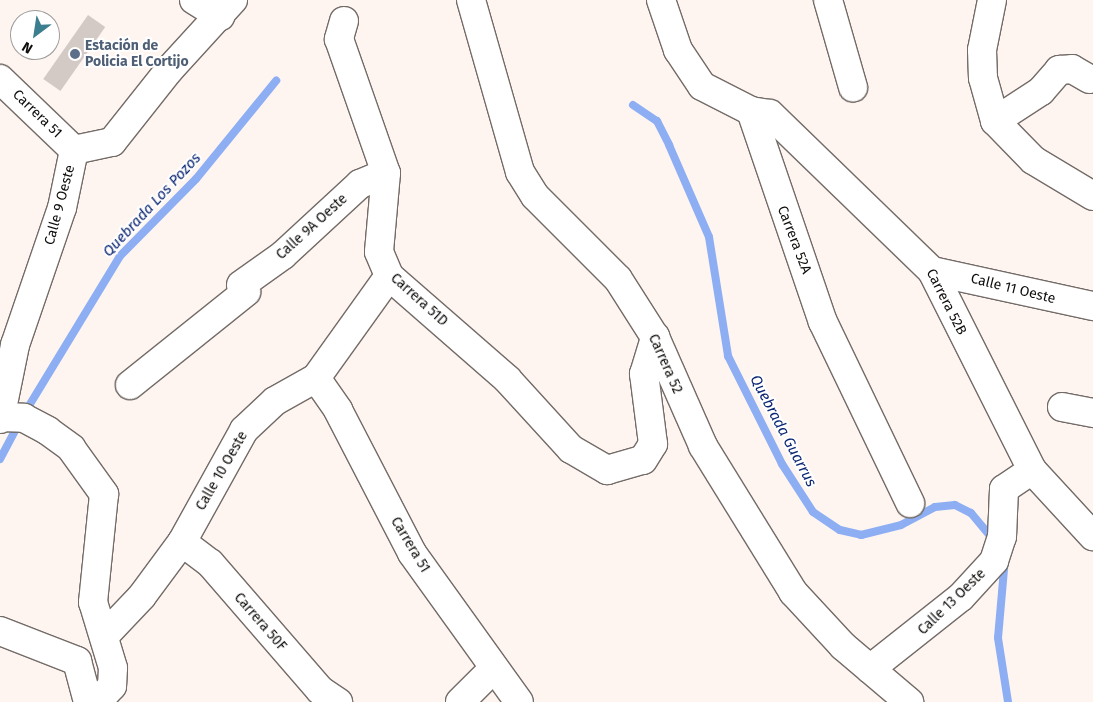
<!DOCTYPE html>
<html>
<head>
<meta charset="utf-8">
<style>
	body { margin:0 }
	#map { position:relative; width:1093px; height:702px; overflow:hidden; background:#fef5f1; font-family:"Fira Sans",sans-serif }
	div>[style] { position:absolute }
	.stream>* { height:8px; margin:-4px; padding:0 4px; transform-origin:4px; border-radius:4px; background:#8daef3 }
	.building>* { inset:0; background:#d3cac6; transform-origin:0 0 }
	.roads { filter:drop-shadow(1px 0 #736b67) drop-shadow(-1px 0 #736b67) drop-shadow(0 1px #736b67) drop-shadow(0 -1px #736b67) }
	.minor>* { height:28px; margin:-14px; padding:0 14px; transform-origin:14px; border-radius:14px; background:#fff }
	.dots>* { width:14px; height:14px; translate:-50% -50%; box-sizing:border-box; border:2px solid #fff; border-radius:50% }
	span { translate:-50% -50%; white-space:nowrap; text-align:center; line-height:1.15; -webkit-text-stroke:4px #fff; paint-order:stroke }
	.service-label { font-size:14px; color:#4e5e75; font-weight:700 }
	.left { translate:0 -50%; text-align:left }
	.street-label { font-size:14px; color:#0f0d0b }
	.water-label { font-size:15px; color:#0a2572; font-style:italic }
	.north { position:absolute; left:10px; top:10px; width:50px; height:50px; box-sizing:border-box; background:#fff; border:1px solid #9f9e9d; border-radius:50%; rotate:211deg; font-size:14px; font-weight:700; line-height:20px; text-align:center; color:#0f0d0b }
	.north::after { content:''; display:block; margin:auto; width:18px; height:22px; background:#3b7e8f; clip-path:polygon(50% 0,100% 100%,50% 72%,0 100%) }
</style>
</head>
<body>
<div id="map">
	<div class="stream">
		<i style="left:633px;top:105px;width:29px;rotate:34deg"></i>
		<i style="left:657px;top:121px;width:27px;rotate:63deg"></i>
		<i style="left:669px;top:145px;width:100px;rotate:66.5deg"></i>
		<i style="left:709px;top:237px;width:121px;rotate:80.9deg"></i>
		<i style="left:728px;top:356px;width:121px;rotate:63.4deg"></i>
		<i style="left:782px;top:464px;width:57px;rotate:57.1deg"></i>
		<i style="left:813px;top:512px;width:32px;rotate:34deg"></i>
		<i style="left:840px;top:530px;width:22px;rotate:13deg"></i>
		<i style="left:861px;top:535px;width:41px;rotate:-14deg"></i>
		<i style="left:901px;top:525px;width:38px;rotate:-28deg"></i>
		<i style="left:935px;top:507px;width:20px;rotate:-6deg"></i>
		<i style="left:955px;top:505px;width:18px;rotate:27deg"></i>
		<i style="left:971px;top:513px;width:35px;rotate:50deg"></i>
		<i style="left:24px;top:414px;width:185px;rotate:-58.7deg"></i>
		<i style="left:120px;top:256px;width:108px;rotate:-45.4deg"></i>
		<i style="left:196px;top:179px;width:127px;rotate:-50.8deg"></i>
		<i style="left:0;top:459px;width:40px;rotate:-62deg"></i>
		<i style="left:1005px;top:558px;width:80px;rotate:95deg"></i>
		<i style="left:998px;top:638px;width:65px;rotate:81.1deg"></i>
	</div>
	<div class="building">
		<i style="left:88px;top:15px;width:21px;height:78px;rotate:35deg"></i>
	</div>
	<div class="roads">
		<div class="minor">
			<i style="left:194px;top:0;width:31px;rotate:32deg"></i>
			<i style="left:471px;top:0;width:179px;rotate:74.1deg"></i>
			<i style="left:520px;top:172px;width:28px;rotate:58deg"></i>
			<i style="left:535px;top:196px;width:117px;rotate:45deg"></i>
			<i style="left:618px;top:279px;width:69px;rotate:57.5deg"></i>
			<i style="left:655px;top:337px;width:119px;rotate:66.2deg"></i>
			<i style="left:703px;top:446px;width:172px;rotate:58.3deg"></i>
			<i style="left:793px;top:592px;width:74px;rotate:47.2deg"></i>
			<i style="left:843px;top:646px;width:87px;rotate:40.3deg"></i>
			<i style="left:661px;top:0;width:53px;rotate:71.2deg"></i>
			<i style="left:678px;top:50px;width:43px;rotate:56.3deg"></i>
			<i style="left:702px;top:86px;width:55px;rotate:27deg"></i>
			<i style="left:751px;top:111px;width:223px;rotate:71.2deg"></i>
			<i style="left:823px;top:322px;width:201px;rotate:64.3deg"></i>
			<i style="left:828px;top:0;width:91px;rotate:74deg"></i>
			<i style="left:992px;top:0;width:51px;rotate:101.3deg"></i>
			<i style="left:982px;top:50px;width:28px;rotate:88deg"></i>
			<i style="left:983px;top:78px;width:45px;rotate:74.4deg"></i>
			<i style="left:995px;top:121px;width:54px;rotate:45.7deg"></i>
			<i style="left:1033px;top:160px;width:70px;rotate:31deg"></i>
			<i style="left:344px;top:21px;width:19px;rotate:106deg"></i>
			<i style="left:339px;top:39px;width:142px;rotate:70.7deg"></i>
			<i style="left:386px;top:173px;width:79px;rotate:95.1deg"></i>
			<i style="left:379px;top:252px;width:26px;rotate:67deg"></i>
			<i style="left:389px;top:276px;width:157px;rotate:41.1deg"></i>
			<i style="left:507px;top:379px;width:95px;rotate:47.6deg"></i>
			<i style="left:571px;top:449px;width:42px;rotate:30.3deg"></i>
			<i style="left:607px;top:470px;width:37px;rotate:-16deg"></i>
			<i style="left:643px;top:460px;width:19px;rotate:-58deg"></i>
			<i style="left:653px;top:444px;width:71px;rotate:-97.3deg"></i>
			<i style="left:644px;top:374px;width:39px;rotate:-73deg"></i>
			<i style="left:0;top:79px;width:103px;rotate:43.8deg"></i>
			<i style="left:751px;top:111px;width:19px;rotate:9deg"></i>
			<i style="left:770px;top:114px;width:226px;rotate:44.1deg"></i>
			<i style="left:932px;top:271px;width:223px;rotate:63.3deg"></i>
			<i style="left:1032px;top:470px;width:90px;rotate:47.3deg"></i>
			<i style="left:995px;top:121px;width:55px;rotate:-33.1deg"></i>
			<i style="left:1041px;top:91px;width:28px;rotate:-49deg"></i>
			<i style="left:1059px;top:70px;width:13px;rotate:-4deg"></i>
			<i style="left:1072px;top:69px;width:20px;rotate:30deg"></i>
			<i style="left:932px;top:271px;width:165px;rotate:12.3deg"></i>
			<i style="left:241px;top:285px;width:52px;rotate:-35.5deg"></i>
			<i style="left:283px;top:255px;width:105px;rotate:-42.7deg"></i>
			<i style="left:360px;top:184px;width:28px;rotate:-23deg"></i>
			<i style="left:316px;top:378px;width:39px;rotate:55deg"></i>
			<i style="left:338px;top:410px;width:161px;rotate:62.6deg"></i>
			<i style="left:412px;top:553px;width:183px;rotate:54.3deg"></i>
			<i style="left:130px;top:385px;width:149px;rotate:-38.7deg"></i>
			<i style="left:1062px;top:407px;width:32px;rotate:11deg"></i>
			<i style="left:0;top:417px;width:24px;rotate:2deg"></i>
			<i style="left:24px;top:418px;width:27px;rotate:28deg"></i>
			<i style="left:48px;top:431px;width:29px;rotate:36deg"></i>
			<i style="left:71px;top:448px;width:57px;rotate:54.3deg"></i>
			<i style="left:104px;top:494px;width:109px;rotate:95.8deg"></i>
			<i style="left:93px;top:602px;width:69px;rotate:73.1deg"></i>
			<i style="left:113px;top:668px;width:18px;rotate:93deg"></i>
			<i style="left:112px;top:686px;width:22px;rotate:133deg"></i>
			<i style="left:0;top:419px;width:76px;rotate:-78.5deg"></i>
			<i style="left:15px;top:345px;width:145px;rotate:-71.1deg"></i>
			<i style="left:62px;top:208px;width:59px;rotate:-78.3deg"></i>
			<i style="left:74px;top:150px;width:39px;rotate:-12deg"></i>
			<i style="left:112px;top:142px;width:92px;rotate:-51.6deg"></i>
			<i style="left:169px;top:70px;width:95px;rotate:-47.6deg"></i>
			<i style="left:182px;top:542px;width:35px;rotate:37deg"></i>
			<i style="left:210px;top:563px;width:168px;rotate:49.1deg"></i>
			<i style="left:320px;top:690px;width:22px;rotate:34deg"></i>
			<i style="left:0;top:631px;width:83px;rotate:21.3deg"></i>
			<i style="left:77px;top:661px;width:42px;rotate:75deg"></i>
			<i style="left:106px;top:634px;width:52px;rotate:-46.5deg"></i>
			<i style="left:142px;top:596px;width:67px;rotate:-53.5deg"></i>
			<i style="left:182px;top:542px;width:128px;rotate:-61deg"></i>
			<i style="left:244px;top:430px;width:42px;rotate:-43.1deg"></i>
			<i style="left:275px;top:401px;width:47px;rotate:-29.3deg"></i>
			<i style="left:316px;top:378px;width:125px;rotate:-54.4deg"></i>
			<i style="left:870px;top:669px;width:116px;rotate:-38.4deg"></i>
			<i style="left:961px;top:597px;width:49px;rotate:-47.5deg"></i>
			<i style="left:994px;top:561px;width:25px;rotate:-72deg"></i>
			<i style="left:1002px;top:537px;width:48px;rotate:-87.6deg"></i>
			<i style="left:1004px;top:489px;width:34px;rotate:-34deg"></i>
			<i style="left:460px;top:702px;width:48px;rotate:-45deg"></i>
		</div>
	</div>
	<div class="dots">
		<i style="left:75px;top:54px;background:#5c6f8a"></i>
	</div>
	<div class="service-label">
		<span class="left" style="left:85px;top:54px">Estación de<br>Policia El Cortijo</span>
	</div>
	<div class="street-label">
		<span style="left:37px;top:114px;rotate:44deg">Carrera 51</span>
		<span style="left:60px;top:205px;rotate:-75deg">Calle 9 Oeste</span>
		<span style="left:312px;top:227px;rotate:-42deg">Calle 9A Oeste</span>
		<span style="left:794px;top:240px;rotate:69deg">Carrera 52A</span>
		<span style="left:1013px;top:289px;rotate:14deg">Calle 11 Oeste</span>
		<span style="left:419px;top:300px;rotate:42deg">Carrera 51D</span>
		<span style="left:946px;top:302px;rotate:63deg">Carrera 52B</span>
		<span style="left:665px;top:364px;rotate:66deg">Carrera 52</span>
		<span style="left:222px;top:471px;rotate:-60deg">Calle 10 Oeste</span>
		<span style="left:410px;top:545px;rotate:59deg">Carrera 51</span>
		<span style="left:952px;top:602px;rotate:-44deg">Calle 13 Oeste</span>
		<span style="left:260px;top:622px;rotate:49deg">Carrera 50F</span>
	</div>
	<div class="water-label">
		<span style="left:152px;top:205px;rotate:-47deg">Quebrada Los Pozos</span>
		<span style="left:783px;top:431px;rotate:62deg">Quebrada Guarrus</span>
	</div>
	<div class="north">N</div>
</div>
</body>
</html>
